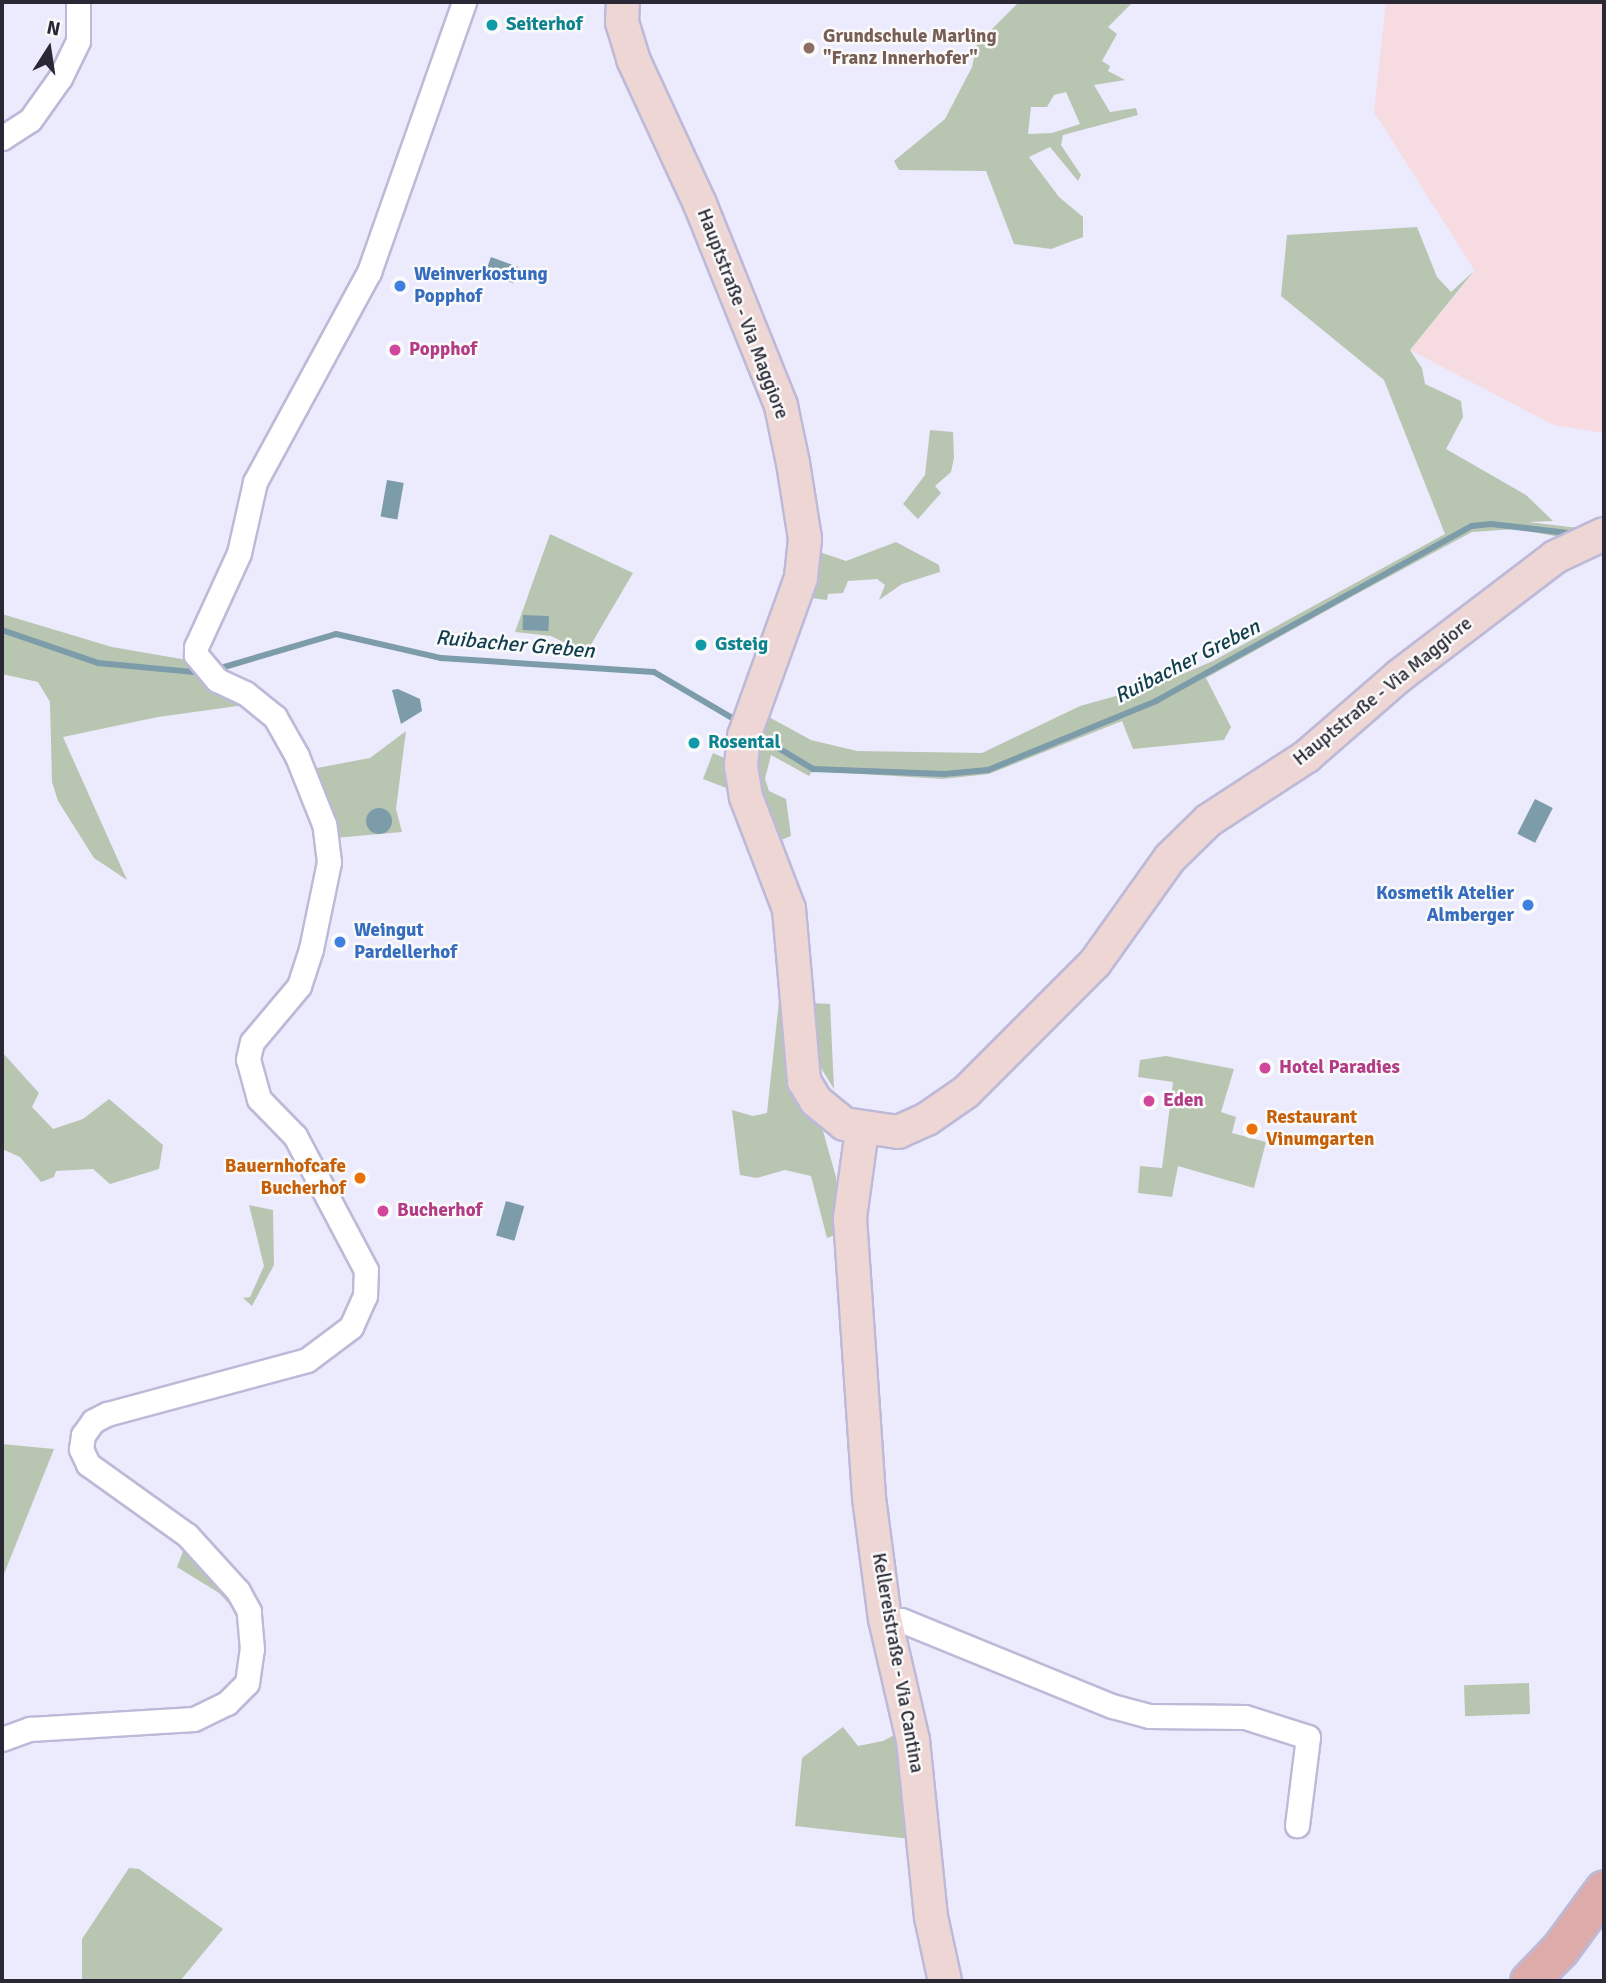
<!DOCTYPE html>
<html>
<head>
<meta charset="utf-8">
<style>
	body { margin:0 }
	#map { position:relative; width:1606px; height:1983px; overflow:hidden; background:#eceafd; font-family:Signika,sans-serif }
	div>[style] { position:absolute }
	.industrial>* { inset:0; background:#f6dbe0 }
	.green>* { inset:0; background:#b8c6b1; transform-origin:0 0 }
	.water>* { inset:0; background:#7c9caa; transform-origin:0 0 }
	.round { border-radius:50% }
	.stream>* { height:6px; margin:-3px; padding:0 3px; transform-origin:3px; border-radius:3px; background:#7c9caa }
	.roads { filter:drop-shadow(2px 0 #bdb9d8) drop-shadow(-2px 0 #bdb9d8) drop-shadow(0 2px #bdb9d8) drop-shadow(0 -2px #bdb9d8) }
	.street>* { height:23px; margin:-11.5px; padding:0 11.5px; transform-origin:11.5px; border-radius:11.5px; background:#fff }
	.secondary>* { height:32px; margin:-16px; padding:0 16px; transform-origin:16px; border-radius:16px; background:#eed6d4 }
	.primary>* { height:37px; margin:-18.5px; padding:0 18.5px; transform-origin:18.5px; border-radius:18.5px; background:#ddacaa }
	.dots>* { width:19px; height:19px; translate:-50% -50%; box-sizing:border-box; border:4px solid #fafafa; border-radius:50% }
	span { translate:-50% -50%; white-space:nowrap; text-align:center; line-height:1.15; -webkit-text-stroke:5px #fafafa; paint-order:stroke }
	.culture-label { font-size:19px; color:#0d838f; font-weight:700 }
	.left { translate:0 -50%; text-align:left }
	.education-label { font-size:19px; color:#785e54; font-weight:700 }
	.shop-label { font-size:19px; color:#366cbe; font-weight:700 }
	.right { translate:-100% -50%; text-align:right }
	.street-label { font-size:19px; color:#2a2834 }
	.hotel-label { font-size:19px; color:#b23c85; font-weight:700 }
	.food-label { font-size:19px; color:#c56008; font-weight:700 }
	.water-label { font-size:21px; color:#103e4f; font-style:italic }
	.frame { position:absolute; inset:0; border:4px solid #2a2834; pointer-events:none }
	.north { position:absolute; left:14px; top:14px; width:70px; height:70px; -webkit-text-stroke:5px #fafafa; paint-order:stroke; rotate:12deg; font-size:19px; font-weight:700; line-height:28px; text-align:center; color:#2a2834 }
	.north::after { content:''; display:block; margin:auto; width:24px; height:32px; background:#2a2834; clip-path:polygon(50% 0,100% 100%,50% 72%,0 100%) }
</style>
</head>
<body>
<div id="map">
	<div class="industrial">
		<i style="clip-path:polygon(1386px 2px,1604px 2px,1604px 433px,1554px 425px,1410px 350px,1475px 271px,1374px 112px)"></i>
	</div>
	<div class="green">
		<i style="clip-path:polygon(evenodd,1019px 2px,1133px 2px,1108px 27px,1117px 34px,1102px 61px,1110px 66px,1108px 71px,1125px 80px,1094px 85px,1110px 112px,1136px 108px,1138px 115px,1063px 135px,1061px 145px,1081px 175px,1078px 181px,1050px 147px,1029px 157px,1059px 197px,1083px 217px,1083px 237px,1051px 249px,1014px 244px,986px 171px,899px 170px,894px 161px,945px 119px,972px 67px,977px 44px,1019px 2px,1066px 92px,1080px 124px,1052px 133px,1028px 134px,1031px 107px,1047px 107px,1054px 95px,1066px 92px)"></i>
		<i style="clip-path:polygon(1417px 227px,1437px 277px,1451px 292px,1474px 271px,1410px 350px,1422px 368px,1425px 384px,1461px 401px,1463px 417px,1446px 449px,1526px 495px,1553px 521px,1528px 522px,1604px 531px,1583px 541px,1515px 529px,1472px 532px,1353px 596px,1206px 678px,1231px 727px,1224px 740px,1133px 749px,1122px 721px,989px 774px,943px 779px,812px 771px,809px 776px,771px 755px,765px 779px,769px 791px,786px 799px,791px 836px,781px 840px,762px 799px,756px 771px,756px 752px,767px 716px,811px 740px,857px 751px,982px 753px,1080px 706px,1159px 684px,1213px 661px,1445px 534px,1384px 380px,1281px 296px,1287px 235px)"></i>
		<i style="clip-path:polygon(930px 430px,953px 432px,954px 458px,951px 472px,935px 486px,941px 493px,918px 519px,903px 504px,925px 475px)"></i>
		<i style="clip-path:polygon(550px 534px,633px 573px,586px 653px,551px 636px,515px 632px)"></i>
		<i style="clip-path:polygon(896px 542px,939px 565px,940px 572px,902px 584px,879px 600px,885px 585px,877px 579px,848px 581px,843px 593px,828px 594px,827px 600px,796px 596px,805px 547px,846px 561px)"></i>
		<i style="clip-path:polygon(2px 614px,112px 647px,193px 661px,259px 703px,158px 717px,63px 737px,127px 880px,94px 858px,58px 801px,52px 782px,50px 702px,38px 682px,2px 674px)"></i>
		<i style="clip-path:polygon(406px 731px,396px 809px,402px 832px,335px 838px,317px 768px,370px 758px)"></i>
		<i style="clip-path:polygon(713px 753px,731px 761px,734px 791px,703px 779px)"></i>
		<i style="clip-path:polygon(781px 982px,836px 1177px,841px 1233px,827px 1238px,811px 1176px,785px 1170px,757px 1178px,740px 1175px,732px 1110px,753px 1116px,767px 1113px)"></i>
		<i style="clip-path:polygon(810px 1003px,830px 1004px,834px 1089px,816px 1060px)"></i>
		<i style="clip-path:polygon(2px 1052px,39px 1093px,32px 1107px,53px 1129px,83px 1119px,109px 1099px,163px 1145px,159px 1169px,110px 1184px,93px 1169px,56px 1171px,54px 1177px,41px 1182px,20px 1157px,2px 1149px)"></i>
		<i style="clip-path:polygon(1166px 1056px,1234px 1069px,1221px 1112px,1236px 1117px,1232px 1133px,1266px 1142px,1254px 1188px,1178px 1166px,1172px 1197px,1138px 1193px,1140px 1166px,1162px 1168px,1173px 1082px,1138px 1077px,1140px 1060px)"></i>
		<i style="clip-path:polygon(249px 1205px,273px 1210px,274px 1265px,252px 1306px,243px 1298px,250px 1297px,264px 1266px)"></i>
		<i style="clip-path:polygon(2px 1444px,54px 1449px,2px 1579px)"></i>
		<i style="clip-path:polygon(188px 1538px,237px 1598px,243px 1642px,234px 1609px,219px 1593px,177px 1567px)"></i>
		<i style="left:1529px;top:1683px;width:31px;height:65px;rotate:88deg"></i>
		<i style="clip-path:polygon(843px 1727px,858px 1746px,883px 1741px,902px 1731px,911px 1839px,795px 1826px,802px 1758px)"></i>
		<i style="clip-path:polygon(129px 1868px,139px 1869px,223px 1929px,180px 1981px,82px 1981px,82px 1939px)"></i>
	</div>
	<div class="water">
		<i style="left:491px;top:257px;width:30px;height:17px;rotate:20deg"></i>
		<i style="left:387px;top:480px;width:17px;height:37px;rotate:10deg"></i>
		<i style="left:523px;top:615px;width:26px;height:15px;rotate:2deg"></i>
		<i style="clip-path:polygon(398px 689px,420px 699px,422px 711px,401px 724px,392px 690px)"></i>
		<i style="left:1535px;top:799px;width:20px;height:39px;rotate:27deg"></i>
		<i class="round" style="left:366px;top:808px;width:26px;height:26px"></i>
		<i style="left:506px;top:1201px;width:19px;height:36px;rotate:16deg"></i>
	</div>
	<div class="stream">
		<i style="left:2px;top:630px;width:102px;rotate:19deg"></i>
		<i style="left:98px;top:663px;width:105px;rotate:5.4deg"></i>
		<i style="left:214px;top:670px;width:127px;rotate:-16.4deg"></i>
		<i style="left:336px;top:634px;width:108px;rotate:12.9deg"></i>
		<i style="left:441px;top:658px;width:213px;rotate:3.8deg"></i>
		<i style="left:654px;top:672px;width:91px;rotate:30.5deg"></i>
		<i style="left:762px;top:738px;width:60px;rotate:31.3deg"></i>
		<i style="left:813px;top:769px;width:131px;rotate:2.2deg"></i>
		<i style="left:944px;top:774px;width:44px;rotate:-5.2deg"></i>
		<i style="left:988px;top:770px;width:182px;rotate:-22.3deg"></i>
		<i style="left:1156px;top:701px;width:361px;rotate:-29deg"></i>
		<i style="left:1472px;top:526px;width:19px;rotate:-6deg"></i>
		<i style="left:1491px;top:524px;width:86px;rotate:6.7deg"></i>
	</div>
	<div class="roads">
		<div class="street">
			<i style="left:2px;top:138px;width:33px;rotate:-33deg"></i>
			<i style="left:30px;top:120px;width:52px;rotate:-54.5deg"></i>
			<i style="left:60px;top:78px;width:41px;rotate:-64.1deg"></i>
			<i style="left:78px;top:41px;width:39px;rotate:-90deg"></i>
			<i style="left:885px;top:1619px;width:16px;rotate:4deg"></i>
			<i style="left:901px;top:1620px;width:228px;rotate:22.2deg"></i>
			<i style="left:1112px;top:1706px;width:38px;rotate:15deg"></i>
			<i style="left:1149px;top:1716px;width:96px;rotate:0.6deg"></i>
			<i style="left:1245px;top:1717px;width:66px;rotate:17.6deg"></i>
			<i style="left:1308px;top:1737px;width:89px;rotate:97.1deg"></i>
			<i style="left:2px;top:1739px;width:30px;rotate:-20deg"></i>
			<i style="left:30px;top:1729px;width:164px;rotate:-3.5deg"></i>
			<i style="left:194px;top:1719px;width:37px;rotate:-26deg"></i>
			<i style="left:227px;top:1703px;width:28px;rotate:-45deg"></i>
			<i style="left:247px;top:1683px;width:34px;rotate:-82deg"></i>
			<i style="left:252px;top:1649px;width:38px;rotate:-95deg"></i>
			<i style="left:249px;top:1611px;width:23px;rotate:-119deg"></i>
			<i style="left:238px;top:1591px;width:76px;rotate:-132.3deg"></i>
			<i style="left:187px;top:1535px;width:122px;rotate:-144.4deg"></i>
			<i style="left:88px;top:1464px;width:17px;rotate:-115deg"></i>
			<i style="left:81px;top:1449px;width:14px;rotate:-82deg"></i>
			<i style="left:83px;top:1435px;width:17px;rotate:-54deg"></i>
			<i style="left:93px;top:1421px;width:16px;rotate:-27deg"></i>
			<i style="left:107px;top:1414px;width:207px;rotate:-15.1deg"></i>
			<i style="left:307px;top:1360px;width:55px;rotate:-36.9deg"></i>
			<i style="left:351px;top:1327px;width:34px;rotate:-66deg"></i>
			<i style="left:365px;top:1296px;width:26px;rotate:-88deg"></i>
			<i style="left:366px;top:1270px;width:152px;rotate:-117.9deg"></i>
			<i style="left:295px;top:1136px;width:52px;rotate:-134.2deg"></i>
			<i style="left:259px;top:1099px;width:41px;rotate:-105.4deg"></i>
			<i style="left:248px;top:1059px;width:17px;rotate:-77deg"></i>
			<i style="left:252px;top:1042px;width:73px;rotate:-50deg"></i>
			<i style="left:299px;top:986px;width:39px;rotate:-72deg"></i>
			<i style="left:311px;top:949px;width:89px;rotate:-78.3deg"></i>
			<i style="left:329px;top:862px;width:38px;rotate:-97deg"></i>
			<i style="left:324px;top:824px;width:73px;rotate:-111.7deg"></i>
			<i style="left:297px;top:756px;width:45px;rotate:-119.4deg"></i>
			<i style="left:275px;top:717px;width:38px;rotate:-141deg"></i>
			<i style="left:245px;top:693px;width:31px;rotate:-155deg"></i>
			<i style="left:217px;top:680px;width:33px;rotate:-130deg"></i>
			<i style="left:196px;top:655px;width:8px;rotate:-90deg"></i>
			<i style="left:196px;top:647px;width:103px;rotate:-65.4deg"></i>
			<i style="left:239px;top:553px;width:73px;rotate:-77.3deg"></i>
			<i style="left:255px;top:482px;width:239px;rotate:-61.5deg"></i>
			<i style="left:369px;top:272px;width:286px;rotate:-70.6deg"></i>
		</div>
		<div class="secondary">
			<i style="left:623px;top:2px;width:20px;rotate:93deg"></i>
			<i style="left:622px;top:22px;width:39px;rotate:73deg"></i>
			<i style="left:633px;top:59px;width:160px;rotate:65.2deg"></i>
			<i style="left:700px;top:204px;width:218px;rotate:68.1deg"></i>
			<i style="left:781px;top:406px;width:58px;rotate:78.1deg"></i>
			<i style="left:793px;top:463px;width:77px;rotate:81deg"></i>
			<i style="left:805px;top:539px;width:39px;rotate:96deg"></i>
			<i style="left:801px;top:578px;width:168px;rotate:109.8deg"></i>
			<i style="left:744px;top:736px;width:30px;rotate:96deg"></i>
			<i style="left:741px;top:766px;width:31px;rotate:81deg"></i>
			<i style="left:746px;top:797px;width:120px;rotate:69deg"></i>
			<i style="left:789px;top:909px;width:173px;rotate:85deg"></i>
			<i style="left:804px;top:1081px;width:23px;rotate:59deg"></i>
			<i style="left:816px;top:1101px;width:36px;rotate:39deg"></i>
			<i style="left:844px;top:1124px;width:55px;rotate:8.4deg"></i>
			<i style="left:898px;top:1132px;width:32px;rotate:-24deg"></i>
			<i style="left:927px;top:1119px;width:47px;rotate:-34.7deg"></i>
			<i style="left:966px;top:1092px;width:182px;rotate:-45deg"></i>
			<i style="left:1095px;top:963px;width:129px;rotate:-54.5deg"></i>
			<i style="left:1170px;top:858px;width:54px;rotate:-44.3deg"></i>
			<i style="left:1209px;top:820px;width:117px;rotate:-33.1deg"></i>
			<i style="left:1307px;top:756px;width:122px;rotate:-41deg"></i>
			<i style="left:1399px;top:676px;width:196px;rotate:-37.3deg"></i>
			<i style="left:1555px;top:557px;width:54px;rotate:-25.1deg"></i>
			<i style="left:862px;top:1130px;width:89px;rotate:97.8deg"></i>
			<i style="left:850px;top:1218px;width:281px;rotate:86.1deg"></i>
			<i style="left:869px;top:1498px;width:122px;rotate:82.5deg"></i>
			<i style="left:885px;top:1619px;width:124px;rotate:77deg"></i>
			<i style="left:913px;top:1740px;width:178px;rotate:84.2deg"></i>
			<i style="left:931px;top:1917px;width:66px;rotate:77.7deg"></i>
		</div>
		<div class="primary">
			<i style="left:1529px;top:1981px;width:45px;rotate:-45.9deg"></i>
			<i style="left:1560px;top:1949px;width:74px;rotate:-53.7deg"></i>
		</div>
	</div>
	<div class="dots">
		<i style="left:492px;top:25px;background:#0f9aa8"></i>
		<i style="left:809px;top:48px;background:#8d6e63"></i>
		<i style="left:400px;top:286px;background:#3f7fe0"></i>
		<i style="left:395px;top:350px;background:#d1479c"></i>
		<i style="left:701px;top:645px;background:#0f9aa8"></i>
		<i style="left:694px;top:743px;background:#0f9aa8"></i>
		<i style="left:1528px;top:905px;background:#3f7fe0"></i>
		<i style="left:340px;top:942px;background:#3f7fe0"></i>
		<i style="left:1265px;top:1068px;background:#d1479c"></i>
		<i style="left:1149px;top:1101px;background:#d1479c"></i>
		<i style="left:1252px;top:1129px;background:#e8710a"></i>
		<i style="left:360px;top:1178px;background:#e8710a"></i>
		<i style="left:383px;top:1211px;background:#d1479c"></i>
	</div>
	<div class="culture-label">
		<span class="left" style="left:506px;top:25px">Seiterhof</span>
		<span class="left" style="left:715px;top:645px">Gsteig</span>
		<span class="left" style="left:708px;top:743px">Rosental</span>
	</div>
	<div class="education-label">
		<span class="left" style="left:823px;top:48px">Grundschule Marling<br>"Franz Innerhofer"</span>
	</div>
	<div class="shop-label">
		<span class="left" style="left:414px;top:286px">Weinverkostung<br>Popphof</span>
		<span class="right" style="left:1514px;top:905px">Kosmetik Atelier<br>Almberger</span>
		<span class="left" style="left:354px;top:942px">Weingut<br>Pardellerhof</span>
	</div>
	<div class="street-label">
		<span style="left:742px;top:314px;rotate:69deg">Hauptstraße - Via Maggiore</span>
		<span style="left:1383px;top:692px;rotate:-39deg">Hauptstraße - Via Maggiore</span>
		<span style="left:897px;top:1663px;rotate:80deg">Kellereistraße - Via Cantina</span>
	</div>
	<div class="hotel-label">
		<span class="left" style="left:409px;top:350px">Popphof</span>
		<span class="left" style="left:1279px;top:1068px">Hotel Paradies</span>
		<span class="left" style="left:1163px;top:1101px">Eden</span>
		<span class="left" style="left:397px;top:1211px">Bucherhof</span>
	</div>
	<div class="food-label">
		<span class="left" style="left:1266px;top:1129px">Restaurant<br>Vinumgarten</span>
		<span class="right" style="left:346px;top:1178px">Bauernhofcafe<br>Bucherhof</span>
	</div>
	<div class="water-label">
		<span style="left:515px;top:644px;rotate:5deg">Ruibacher Greben</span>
		<span style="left:1187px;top:661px;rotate:-27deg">Ruibacher Greben</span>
	</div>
	<div class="frame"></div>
	<div class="north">N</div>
</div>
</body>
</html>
